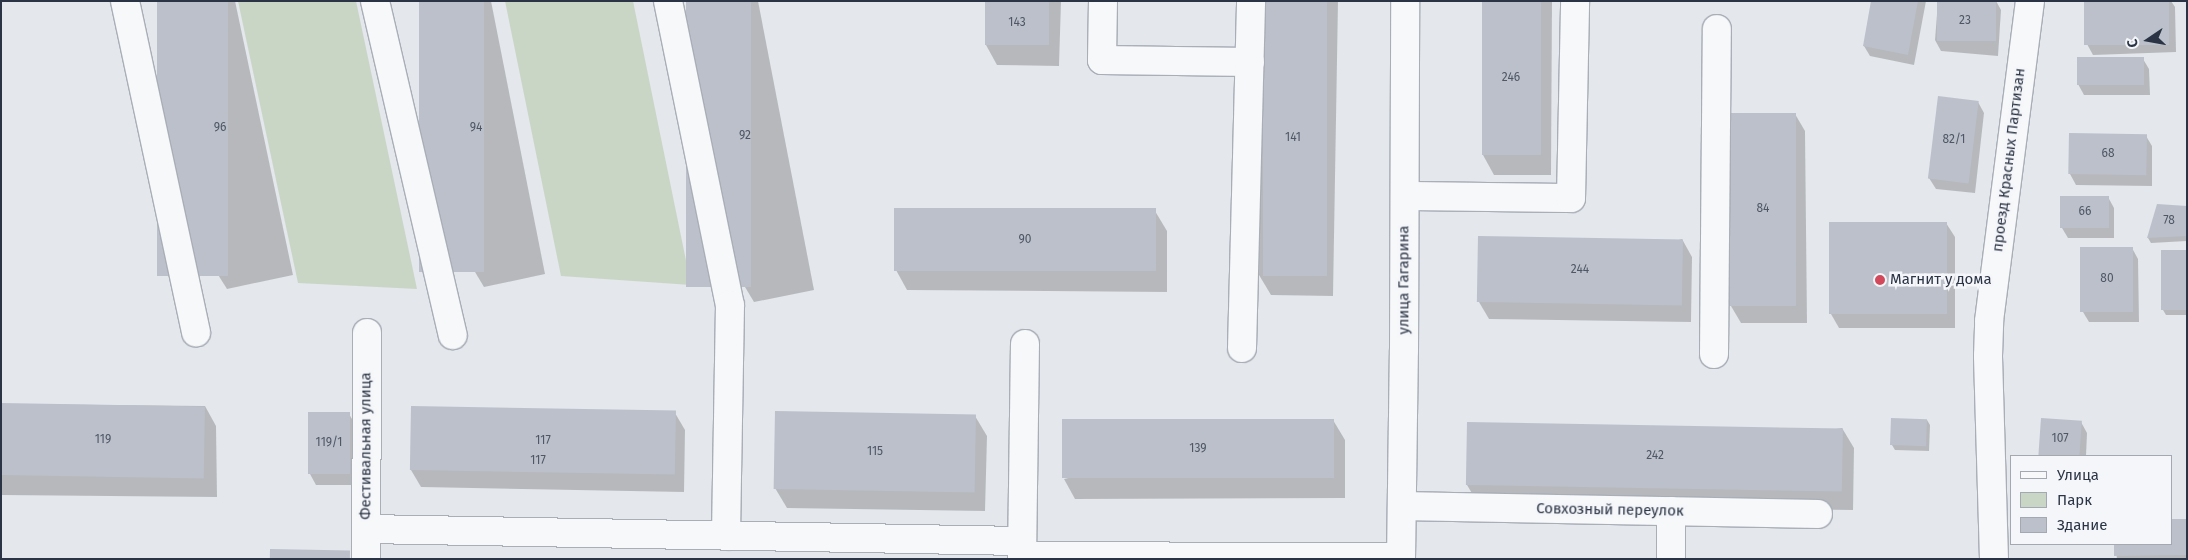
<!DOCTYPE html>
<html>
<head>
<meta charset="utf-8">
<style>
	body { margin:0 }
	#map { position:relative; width:2188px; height:560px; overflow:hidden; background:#e4e7ec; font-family:"Fira Sans",sans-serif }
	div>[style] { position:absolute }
	.green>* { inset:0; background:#c9d6c5 }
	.shadow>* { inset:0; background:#0003 }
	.building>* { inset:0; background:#bbc0ca; transform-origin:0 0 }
	.roads { filter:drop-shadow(1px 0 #a9aeb7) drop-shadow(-1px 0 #a9aeb7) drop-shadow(0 1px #a9aeb7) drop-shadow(0 -1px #a9aeb7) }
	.minor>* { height:28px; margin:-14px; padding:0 14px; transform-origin:14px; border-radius:14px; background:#f7f8fa }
	.dots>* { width:14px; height:14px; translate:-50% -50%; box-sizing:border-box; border:2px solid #f4f6f9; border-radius:50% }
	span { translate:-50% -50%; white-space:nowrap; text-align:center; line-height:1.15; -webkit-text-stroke:5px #f4f6f9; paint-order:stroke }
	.number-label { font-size:12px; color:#4f5766 }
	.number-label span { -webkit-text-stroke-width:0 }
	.street-label { font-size:15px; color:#2b3445 }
	.poi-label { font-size:15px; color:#2b3445 }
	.left { translate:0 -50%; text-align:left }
	.frame { position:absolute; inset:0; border:2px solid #2b3445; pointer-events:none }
	.legend { position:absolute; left:2010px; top:455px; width:162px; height:90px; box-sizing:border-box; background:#f4f6f9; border:1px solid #a4a8b1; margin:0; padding:6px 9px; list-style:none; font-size:15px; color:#2b3445 }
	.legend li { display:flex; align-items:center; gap:10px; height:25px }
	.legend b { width:25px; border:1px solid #a4a8b1 }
	.north { position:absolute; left:2123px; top:15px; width:50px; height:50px; -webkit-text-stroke:4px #f4f6f9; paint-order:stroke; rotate:258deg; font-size:14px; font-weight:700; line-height:20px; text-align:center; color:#2b3445 }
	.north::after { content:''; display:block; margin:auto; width:18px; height:22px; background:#2b3445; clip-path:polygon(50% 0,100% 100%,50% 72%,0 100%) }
</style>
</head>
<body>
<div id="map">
	<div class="green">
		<i style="clip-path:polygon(238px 1px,356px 1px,417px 289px,298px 283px)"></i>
		<i style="clip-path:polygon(505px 1px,633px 1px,691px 285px,561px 276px)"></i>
	</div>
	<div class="shadow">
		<i style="clip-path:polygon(158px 1px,235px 1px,293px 275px,227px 289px,215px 270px)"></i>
		<i style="clip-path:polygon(420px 1px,491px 1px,545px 274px,484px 287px,472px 267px)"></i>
		<i style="clip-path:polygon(688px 1px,758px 1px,814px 290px,754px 302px,742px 282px)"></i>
		<i style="clip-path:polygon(987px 1px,1061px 1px,1059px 66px,997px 65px,986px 45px)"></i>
		<i style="clip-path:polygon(1264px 1px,1338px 1px,1333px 296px,1271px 295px,1259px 275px)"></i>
		<i style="clip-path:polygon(1483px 1px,1552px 1px,1551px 175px,1494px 175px,1483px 155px)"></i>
		<i style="clip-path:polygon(1873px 1px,1926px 1px,1914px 65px,1870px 56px,1864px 46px)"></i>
		<i style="clip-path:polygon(1938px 1px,1996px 1px,2001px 10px,1998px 56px,1941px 51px,1935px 40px)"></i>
		<i style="clip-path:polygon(2085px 1px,2171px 1px,2175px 7px,2176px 52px,2093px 55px,2087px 44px)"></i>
		<i style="clip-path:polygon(2143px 59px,2149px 69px,2150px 95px,2084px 95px,2078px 84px)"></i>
		<i style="clip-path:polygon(1978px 102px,1984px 113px,1975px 193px,1936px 189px,1929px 178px)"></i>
		<i style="clip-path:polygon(1795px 114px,1805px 131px,1807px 323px,1741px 323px,1731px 306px)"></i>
		<i style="clip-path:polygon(2070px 135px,2146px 136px,2152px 146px,2152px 186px,2076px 185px,2070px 174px)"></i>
		<i style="clip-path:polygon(2108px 197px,2114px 208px,2114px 238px,2068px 238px,2062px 228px)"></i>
		<i style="clip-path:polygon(2187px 207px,2187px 241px,2151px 243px,2148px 238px)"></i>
		<i style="clip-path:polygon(1155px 211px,1167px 231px,1167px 292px,907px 290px,896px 270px)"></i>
		<i style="clip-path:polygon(1946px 223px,1955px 237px,1955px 328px,1839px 328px,1831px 314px)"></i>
		<i style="clip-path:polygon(1682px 239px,1692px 257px,1691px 322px,1489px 319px,1479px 302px)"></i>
		<i style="clip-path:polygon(2132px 248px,2138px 259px,2139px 322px,2089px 322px,2083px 312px)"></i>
		<i style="clip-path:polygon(2162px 252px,2187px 252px,2187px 315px,2166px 315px,2163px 310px)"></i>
		<i style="clip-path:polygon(1px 404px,205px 406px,216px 426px,217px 497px,1px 495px)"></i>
		<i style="clip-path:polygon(412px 408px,675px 413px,685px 430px,684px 492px,421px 487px,411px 470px)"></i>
		<i style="clip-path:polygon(310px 414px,349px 414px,355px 424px,355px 485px,316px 485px,310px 474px)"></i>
		<i style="clip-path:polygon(975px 416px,987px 436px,985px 511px,787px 508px,775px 488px)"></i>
		<i style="clip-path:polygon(2042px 419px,2081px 422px,2087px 433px,2086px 456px,2040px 456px)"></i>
		<i style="clip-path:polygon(1333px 420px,1345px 440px,1345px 498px,1075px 499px,1064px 479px)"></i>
		<i style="clip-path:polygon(1927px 420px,1930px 425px,1929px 451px,1895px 450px,1892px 445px)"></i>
		<i style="clip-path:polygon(1842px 428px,1854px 448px,1853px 510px,1479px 505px,1467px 485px)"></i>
		<i style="clip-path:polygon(2172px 520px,2187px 521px,2187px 559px,2117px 559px,2115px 544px,2172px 544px)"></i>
	</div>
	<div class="building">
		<i style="left:157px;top:1px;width:71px;height:275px"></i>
		<i style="left:419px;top:1px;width:65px;height:271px"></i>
		<i style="left:686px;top:1px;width:65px;height:286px"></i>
		<i style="left:985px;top:1px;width:64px;height:44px"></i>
		<i style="left:1263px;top:1px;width:64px;height:275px"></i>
		<i style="left:1482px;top:1px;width:59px;height:154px"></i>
		<i style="clip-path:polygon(1871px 1px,1918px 1px,1908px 55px,1863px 46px)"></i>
		<i style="left:1937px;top:1px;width:59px;height:40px"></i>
		<i style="left:2084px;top:1px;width:85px;height:44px"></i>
		<i style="left:2077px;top:57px;width:67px;height:28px"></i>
		<i style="left:1938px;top:96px;width:41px;height:83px;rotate:7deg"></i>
		<i style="left:1728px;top:113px;width:68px;height:193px"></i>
		<i style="left:2069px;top:133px;width:78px;height:41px;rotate:1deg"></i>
		<i style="left:2109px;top:196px;width:32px;height:49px;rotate:90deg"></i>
		<i style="clip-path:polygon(2157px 204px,2187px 206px,2187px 236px,2147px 238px)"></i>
		<i style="left:894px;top:208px;width:262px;height:63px"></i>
		<i style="left:1829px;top:222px;width:118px;height:92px"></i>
		<i style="left:1478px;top:236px;width:205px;height:66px;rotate:1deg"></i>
		<i style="left:2080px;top:247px;width:53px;height:65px"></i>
		<i style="left:2187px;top:250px;width:60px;height:26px;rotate:90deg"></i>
		<i style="left:1px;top:403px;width:204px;height:72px;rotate:1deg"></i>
		<i style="left:411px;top:406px;width:265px;height:64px;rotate:1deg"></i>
		<i style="left:775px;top:411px;width:201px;height:78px;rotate:1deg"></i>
		<i style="left:350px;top:412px;width:62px;height:42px;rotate:90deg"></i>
		<i style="left:1891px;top:418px;width:36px;height:27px;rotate:2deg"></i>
		<i style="left:2041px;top:418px;width:41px;height:38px;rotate:4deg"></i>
		<i style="left:1334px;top:419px;width:59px;height:272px;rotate:90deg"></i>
		<i style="left:1467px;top:422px;width:376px;height:63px;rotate:1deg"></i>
		<i style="clip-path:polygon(2172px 519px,2187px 519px,2187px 555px,2114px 556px,2114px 544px,2172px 544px)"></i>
		<i style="left:270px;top:549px;width:80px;height:10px;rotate:1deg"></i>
	</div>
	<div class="roads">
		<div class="minor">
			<i style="left:125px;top:1px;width:339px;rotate:77.9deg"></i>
			<i style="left:375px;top:1px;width:343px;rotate:76.9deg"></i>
			<i style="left:668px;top:1px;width:310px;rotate:78.5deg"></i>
			<i style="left:730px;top:305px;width:231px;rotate:91deg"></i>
			<i style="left:1103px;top:1px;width:59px;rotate:91deg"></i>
			<i style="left:1102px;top:60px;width:148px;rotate:0.8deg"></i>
			<i style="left:1405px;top:196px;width:166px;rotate:0.7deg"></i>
			<i style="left:1571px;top:198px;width:197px;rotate:-88.8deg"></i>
			<i style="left:1025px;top:344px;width:212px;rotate:90.8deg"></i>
			<i style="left:1022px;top:556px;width:379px;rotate:0.2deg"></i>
			<i style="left:1242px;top:348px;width:347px;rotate:-88.5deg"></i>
			<i style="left:1714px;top:354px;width:325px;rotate:-89.5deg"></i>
			<i style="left:1402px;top:506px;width:416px;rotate:1.1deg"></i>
			<i style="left:366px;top:529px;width:656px;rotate:1.05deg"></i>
			<i style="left:366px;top:559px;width:226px;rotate:-89.7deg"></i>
			<i style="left:1401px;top:559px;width:209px;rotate:-89.2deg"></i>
			<i style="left:1404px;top:350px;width:349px;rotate:-89.8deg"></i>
			<i style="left:1671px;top:559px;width:48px;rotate:-90deg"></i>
			<i style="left:1994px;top:559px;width:203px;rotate:-91.7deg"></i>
			<i style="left:1988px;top:356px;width:35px;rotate:-88deg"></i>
			<i style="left:1989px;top:321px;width:323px;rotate:-82.7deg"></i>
		</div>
	</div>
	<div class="dots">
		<i style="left:1880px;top:280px;background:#d1495b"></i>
	</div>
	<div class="number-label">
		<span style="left:1965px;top:21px">23</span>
		<span style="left:1017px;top:23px">143</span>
		<span style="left:1511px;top:78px">246</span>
		<span style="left:220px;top:128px">96</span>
		<span style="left:476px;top:128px">94</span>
		<span style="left:745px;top:136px">92</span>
		<span style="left:1293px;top:138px">141</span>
		<span style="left:1954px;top:140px">82/1</span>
		<span style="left:2108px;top:154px">68</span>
		<span style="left:1763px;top:209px">84</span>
		<span style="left:2085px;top:212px">66</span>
		<span style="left:2169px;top:221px">78</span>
		<span style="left:1025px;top:240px">90</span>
		<span style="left:1580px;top:270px">244</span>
		<span style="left:2107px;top:279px">80</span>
		<span style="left:2060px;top:439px">107</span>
		<span style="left:103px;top:440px">119</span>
		<span style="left:543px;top:441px">117</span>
		<span style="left:329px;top:443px">119/1</span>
		<span style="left:1198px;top:449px">139</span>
		<span style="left:875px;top:452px">115</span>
		<span style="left:1655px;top:456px">242</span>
		<span style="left:538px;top:461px">117</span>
	</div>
	<div class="street-label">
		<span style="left:2009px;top:160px;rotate:-83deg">проезд Красных Партизан</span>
		<span style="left:1404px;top:280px;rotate:-90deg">улица Гагарина</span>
		<span style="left:366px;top:446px;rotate:-90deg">Фестивальная улица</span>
		<span style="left:1610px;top:510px;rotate:1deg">Совхозный переулок</span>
	</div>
	<div class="poi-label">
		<span class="left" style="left:1890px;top:280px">Магнит у дома</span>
	</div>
	<div class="frame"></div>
	<ul class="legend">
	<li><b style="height:6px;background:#f7f8fa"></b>Улица</li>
	<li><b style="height:14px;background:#c9d6c5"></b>Парк</li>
	<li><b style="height:14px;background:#bbc0ca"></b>Здание</li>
	</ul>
	<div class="north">С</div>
</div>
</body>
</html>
